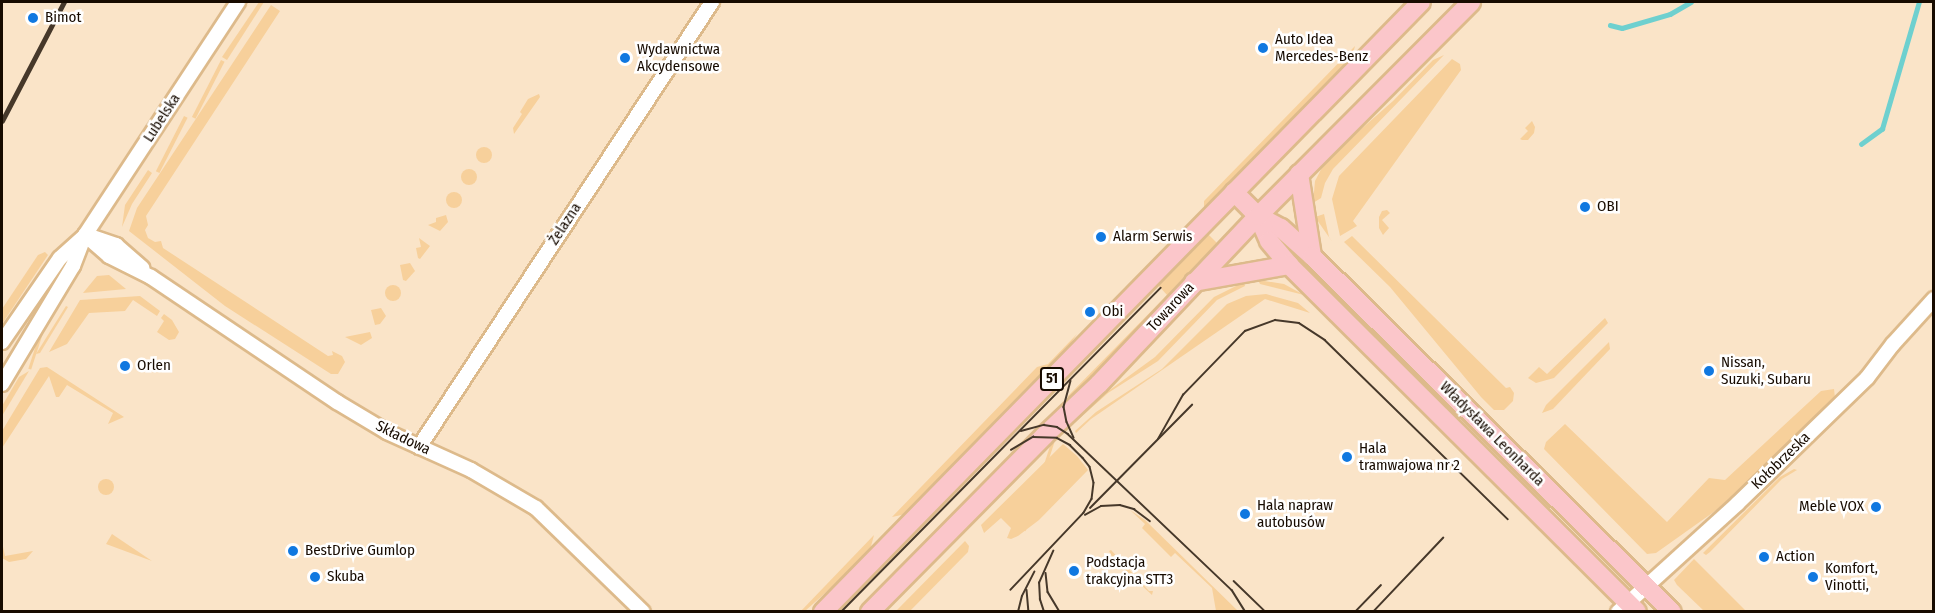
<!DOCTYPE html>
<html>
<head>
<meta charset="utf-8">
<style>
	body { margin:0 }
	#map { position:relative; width:1935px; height:613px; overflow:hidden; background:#fae4c8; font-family:"Fira Sans Condensed",sans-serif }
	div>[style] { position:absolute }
	.green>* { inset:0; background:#f7d09b; transform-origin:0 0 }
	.round { border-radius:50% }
	.stream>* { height:4.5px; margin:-2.25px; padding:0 2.25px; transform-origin:2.25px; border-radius:2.25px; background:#6ed0cf }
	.roads { filter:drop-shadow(2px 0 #ddba8b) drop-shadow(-2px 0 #ddba8b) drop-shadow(0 2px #ddba8b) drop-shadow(0 -2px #ddba8b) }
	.minor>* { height:14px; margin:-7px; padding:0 7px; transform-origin:7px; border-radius:7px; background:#fff }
	.major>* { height:18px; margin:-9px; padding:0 9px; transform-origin:9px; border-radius:9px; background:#fbc6ca }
	.tram>* { height:1.5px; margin:-0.75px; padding:0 0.75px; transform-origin:0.75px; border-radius:0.75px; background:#46382a }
	.rail>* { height:4.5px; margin:-2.25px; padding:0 2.25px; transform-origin:2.25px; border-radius:2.25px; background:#46382a }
	.dots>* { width:16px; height:16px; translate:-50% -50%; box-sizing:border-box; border:3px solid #fff; border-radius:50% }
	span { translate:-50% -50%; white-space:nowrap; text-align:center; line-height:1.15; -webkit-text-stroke:5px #fff; paint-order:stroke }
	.shield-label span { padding:2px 4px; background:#fff; border:2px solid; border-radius:4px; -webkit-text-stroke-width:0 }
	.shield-label { font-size:14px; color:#170b00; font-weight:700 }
	.poi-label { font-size:15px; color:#170b00 }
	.left { translate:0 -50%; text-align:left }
	.right { translate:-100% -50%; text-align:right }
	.street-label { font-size:15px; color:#170b00 }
	.frame { position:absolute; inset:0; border:3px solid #170b00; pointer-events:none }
</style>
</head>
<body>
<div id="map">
	<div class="green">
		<i style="clip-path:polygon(259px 2px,264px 2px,227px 60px,222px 57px)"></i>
		<i style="clip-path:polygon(271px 5px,280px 11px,146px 216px,148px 225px,145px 230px,148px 238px,155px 242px,161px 241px,163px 248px,328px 356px,333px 355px,332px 351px,342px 356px,345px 362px,338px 374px,331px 374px,225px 306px,129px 231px,137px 208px)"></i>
		<i style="clip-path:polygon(1355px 46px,1352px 57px,1204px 210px,1204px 201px)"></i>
		<i style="clip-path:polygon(1444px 55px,1333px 169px,1325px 183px,1321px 198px,1313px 203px,1315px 181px,1326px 160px,1393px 101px,1433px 60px)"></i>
		<i style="clip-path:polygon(1452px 59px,1460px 64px,1461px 70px,1353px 221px,1357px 226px,1340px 236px,1332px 199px,1339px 176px)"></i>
		<i style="left:221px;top:60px;width:4px;height:64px;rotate:27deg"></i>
		<i style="clip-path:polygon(539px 94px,540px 97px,514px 134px,513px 128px,522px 114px,520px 112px,528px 99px)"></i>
		<i style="left:184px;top:116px;width:4px;height:62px;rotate:27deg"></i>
		<i style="clip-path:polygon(1532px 121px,1535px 127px,1534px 133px,1528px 140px,1522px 140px,1520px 139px,1528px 131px,1525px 128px)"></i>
		<i class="round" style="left:476px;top:147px;width:16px;height:16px"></i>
		<i class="round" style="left:461px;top:169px;width:16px;height:16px"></i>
		<i style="clip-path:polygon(148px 170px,152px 173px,132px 204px,122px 227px,125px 205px)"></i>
		<i class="round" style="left:446px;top:192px;width:16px;height:16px"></i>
		<i style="clip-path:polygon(1387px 210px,1390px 213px,1382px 220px,1389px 228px,1383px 235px,1379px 228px,1379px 217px,1382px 211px)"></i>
		<i style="clip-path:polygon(1324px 214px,1329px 237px,1333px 243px,1315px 217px)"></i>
		<i style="clip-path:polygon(446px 215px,448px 222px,440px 231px,428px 225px,436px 222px,436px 218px)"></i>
		<i style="clip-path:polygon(1207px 233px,1219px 245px,1100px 372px,1068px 402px,1068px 396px,1167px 295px,1157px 284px)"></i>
		<i style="clip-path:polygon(1352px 236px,1506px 388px,1510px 387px,1514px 393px,1513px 401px,1504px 410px,1494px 410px,1481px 397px,1390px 287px,1344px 242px)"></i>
		<i style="clip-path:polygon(419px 238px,430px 246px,420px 259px,418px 258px,416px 248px,421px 247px)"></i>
		<i style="clip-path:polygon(45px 252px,48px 255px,2px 324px,2px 309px,38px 255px)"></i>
		<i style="clip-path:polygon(410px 263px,415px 271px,406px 281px,403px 280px,400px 265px)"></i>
		<i style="left:62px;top:265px;width:3px;height:109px;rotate:18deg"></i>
		<i style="clip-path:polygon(109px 275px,126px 289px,83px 293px,97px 276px)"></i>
		<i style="clip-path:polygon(1258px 280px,1284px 284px,1304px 295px,1260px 284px)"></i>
		<i style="clip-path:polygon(1244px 282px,1245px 286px,1217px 300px,1158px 361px,1108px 393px,1072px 425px,1107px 392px,1155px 357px,1214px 297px)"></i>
		<i class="round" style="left:385px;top:285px;width:16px;height:16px"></i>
		<i style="clip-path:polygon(1266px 294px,1298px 303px,1310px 313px,1265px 299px,1091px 419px,1076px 433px,1075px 431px,1096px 412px,1162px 369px,1227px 304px,1246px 296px)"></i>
		<i style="clip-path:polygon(140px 296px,160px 311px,157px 316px,133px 300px,125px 311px,89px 313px,67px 344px,49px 352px,80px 300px)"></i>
		<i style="clip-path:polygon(66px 306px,68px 307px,40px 353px,36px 354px)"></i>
		<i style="clip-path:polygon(381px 308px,386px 316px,380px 324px,375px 325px,371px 310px)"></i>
		<i style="clip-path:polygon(164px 314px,172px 320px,179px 332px,175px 339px,169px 340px,157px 332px,164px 321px,161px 318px)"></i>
		<i style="clip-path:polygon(1605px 318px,1608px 323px,1554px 378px,1536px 383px,1528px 378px,1539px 367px,1547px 374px)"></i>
		<i style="clip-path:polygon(370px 332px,372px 338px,361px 345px,345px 337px)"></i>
		<i style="clip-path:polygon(1077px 334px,1062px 356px,906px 514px,892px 517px,1037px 367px,1048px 364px)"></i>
		<i style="clip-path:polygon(1609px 342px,1610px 349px,1553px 409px,1542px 413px,1546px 405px)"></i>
		<i style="clip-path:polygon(47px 367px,124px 417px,108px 424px,113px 413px,67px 385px,59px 397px,56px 397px,49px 376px,2px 448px,2px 431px,40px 368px)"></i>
		<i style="clip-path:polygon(29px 371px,2px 416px,2px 406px,19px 377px)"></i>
		<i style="clip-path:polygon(1834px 389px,1835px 398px,1732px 499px,1656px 553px,1647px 554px,1544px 449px,1546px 442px,1565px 424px,1667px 522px,1709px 478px,1725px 480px,1821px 391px)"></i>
		<i style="left:1052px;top:440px;width:3px;height:95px;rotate:18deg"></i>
		<i style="clip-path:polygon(1063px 444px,1077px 456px,1088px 470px,1039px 520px,1018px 536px,1011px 539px,1007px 538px,1011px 528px,1001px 518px,984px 533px,981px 525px)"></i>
		<i style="clip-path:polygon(1794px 469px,1797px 470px,1782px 479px,1710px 552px,1706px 555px,1703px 553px,1780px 477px)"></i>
		<i class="round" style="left:98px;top:479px;width:16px;height:16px"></i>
		<i style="clip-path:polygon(1130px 510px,1145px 520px,1238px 611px,1216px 611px,1212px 588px,1175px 553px,1171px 557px,1142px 528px,1145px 524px)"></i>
		<i style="clip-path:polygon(112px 534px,152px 561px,106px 544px)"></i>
		<i style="clip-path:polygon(874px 535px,869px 554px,805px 611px,800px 612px)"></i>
		<i style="clip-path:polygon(965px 541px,969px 546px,968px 552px,910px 611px,896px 611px)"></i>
		<i style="clip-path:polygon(2px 542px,5px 556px,33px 551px,26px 559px,9px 562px,2px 558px)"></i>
		<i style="clip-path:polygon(1111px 550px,1149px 591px,1153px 591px,1152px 595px,1114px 560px,1109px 551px)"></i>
		<i style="clip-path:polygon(1694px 559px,1746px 611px,1704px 611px,1677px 585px,1674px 580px)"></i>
	</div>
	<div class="stream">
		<i style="left:1610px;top:25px;width:12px;rotate:14deg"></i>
		<i style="left:1622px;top:28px;width:50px;rotate:-16.3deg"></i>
		<i style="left:1670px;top:14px;width:24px;rotate:-30deg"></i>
		<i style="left:1861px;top:144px;width:26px;rotate:-36deg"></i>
		<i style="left:1882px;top:129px;width:132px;rotate:-73.8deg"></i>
	</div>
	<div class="roads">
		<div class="minor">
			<i style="left:85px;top:235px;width:32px;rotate:41deg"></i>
			<i style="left:109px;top:256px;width:47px;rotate:26.6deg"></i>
			<i style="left:151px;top:277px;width:224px;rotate:33.9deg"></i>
			<i style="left:337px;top:402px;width:58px;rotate:31deg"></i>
			<i style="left:387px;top:432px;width:92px;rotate:24.3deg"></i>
			<i style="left:471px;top:470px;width:75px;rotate:30.3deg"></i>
			<i style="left:536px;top:508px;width:149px;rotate:44.2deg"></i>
			<i style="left:90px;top:236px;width:28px;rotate:19deg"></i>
			<i style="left:116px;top:245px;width:35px;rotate:41deg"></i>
			<i style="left:2px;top:342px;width:102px;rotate:-55.4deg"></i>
			<i style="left:60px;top:258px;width:30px;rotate:-42deg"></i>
			<i style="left:2px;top:384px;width:138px;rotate:-59deg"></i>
			<i style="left:73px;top:266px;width:33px;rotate:-69deg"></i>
			<i style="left:85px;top:235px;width:279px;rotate:-56.7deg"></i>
			<i style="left:419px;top:447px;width:533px;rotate:-56.64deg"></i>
			<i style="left:1618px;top:612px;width:161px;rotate:-42.2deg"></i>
			<i style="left:1737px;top:504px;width:181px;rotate:-44.1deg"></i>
			<i style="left:1867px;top:378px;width:43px;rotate:-52.6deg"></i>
			<i style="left:1893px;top:344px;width:61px;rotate:-47.7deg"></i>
		</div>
		<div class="major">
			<i style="left:1299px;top:174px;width:83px;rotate:81deg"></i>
			<i style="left:1234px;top:192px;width:34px;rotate:45deg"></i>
			<i style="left:1258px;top:216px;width:26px;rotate:28deg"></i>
			<i style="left:1281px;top:228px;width:42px;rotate:42.1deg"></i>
			<i style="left:1312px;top:256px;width:506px;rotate:44.68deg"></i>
			<i style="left:1258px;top:216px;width:27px;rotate:66deg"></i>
			<i style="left:1269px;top:241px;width:31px;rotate:50deg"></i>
			<i style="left:1289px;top:265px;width:491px;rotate:44.9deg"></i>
			<i style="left:1194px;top:282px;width:97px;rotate:-10.1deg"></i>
			<i style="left:823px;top:612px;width:854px;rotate:-45.57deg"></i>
			<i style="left:870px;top:612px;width:247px;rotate:-45.3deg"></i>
			<i style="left:1044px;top:436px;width:76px;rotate:-43.4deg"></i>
			<i style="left:1099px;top:384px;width:231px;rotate:-46.6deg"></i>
			<i style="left:1258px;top:216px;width:302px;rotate:-45.1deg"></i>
		</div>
	</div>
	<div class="tram">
		<i style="left:1071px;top:381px;width:27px;rotate:105deg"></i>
		<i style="left:1064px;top:407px;width:15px;rotate:79deg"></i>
		<i style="left:1067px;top:422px;width:17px;rotate:66deg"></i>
		<i style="left:1021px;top:431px;width:24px;rotate:-15deg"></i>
		<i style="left:1044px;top:425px;width:13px;rotate:9deg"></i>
		<i style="left:1057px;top:427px;width:13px;rotate:32deg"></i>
		<i style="left:1068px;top:434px;width:226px;rotate:43.6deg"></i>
		<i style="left:1232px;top:590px;width:26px;rotate:58deg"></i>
		<i style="left:1158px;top:439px;width:51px;rotate:-60.4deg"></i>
		<i style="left:1183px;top:395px;width:89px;rotate:-45.9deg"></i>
		<i style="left:1245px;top:331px;width:32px;rotate:-20deg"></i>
		<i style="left:1275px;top:320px;width:24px;rotate:7deg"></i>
		<i style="left:1299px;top:323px;width:31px;rotate:33deg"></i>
		<i style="left:1325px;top:340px;width:256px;rotate:44.4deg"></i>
		<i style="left:1011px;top:450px;width:26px;rotate:-31deg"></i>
		<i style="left:1033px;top:437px;width:24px;rotate:2deg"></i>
		<i style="left:1057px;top:438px;width:15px;rotate:28deg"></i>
		<i style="left:1070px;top:445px;width:18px;rotate:45deg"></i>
		<i style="left:1083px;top:458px;width:11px;rotate:52deg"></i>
		<i style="left:1090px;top:467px;width:16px;rotate:76deg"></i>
		<i style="left:1094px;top:483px;width:16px;rotate:97deg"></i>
		<i style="left:1092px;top:499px;width:16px;rotate:120deg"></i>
		<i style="left:1084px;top:513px;width:106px;rotate:133.5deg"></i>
		<i style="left:1090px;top:508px;width:145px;rotate:-45.3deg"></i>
		<i style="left:1085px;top:515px;width:18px;rotate:-29deg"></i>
		<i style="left:1101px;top:506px;width:19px;rotate:-3deg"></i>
		<i style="left:1120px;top:505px;width:15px;rotate:16deg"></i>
		<i style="left:1134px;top:509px;width:20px;rotate:37deg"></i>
		<i style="left:1046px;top:573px;width:19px;rotate:84deg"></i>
		<i style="left:1048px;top:592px;width:23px;rotate:59deg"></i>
		<i style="left:1234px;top:581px;width:45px;rotate:44.1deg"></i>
		<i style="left:1027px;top:590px;width:22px;rotate:85deg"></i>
		<i style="left:841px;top:612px;width:455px;rotate:-45.4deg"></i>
		<i style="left:1018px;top:612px;width:16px;rotate:-76deg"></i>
		<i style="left:1022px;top:596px;width:27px;rotate:-63deg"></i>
		<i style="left:1044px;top:612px;width:13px;rotate:-108deg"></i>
		<i style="left:1040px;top:600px;width:17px;rotate:-93deg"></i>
		<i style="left:1039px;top:583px;width:35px;rotate:-66deg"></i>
		<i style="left:1355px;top:612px;width:37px;rotate:-46deg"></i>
		<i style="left:1373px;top:612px;width:102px;rotate:-46.6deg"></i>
	</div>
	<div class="rail">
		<i style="left:2px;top:121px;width:134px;rotate:-62.5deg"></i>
	</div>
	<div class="dots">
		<i style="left:33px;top:18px;background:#1078e0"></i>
		<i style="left:1263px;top:48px;background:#1078e0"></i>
		<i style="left:625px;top:58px;background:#1078e0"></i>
		<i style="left:1585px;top:207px;background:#1078e0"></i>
		<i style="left:1101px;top:237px;background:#1078e0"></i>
		<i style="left:1090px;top:312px;background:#1078e0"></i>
		<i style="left:125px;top:366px;background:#1078e0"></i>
		<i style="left:1709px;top:371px;background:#1078e0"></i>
		<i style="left:1347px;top:457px;background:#1078e0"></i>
		<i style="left:1876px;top:507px;background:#1078e0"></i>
		<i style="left:1245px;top:514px;background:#1078e0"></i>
		<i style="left:293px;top:551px;background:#1078e0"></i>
		<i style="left:1764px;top:557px;background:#1078e0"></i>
		<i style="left:1074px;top:571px;background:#1078e0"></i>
		<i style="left:315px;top:577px;background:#1078e0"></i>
		<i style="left:1813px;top:577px;background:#1078e0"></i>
	</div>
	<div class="shield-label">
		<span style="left:1052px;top:379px">51</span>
	</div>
	<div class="poi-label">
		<span class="left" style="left:45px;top:18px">Bimot</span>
		<span class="left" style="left:1275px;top:48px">Auto Idea<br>Mercedes-Benz</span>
		<span class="left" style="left:637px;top:58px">Wydawnictwa<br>Akcydensowe</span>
		<span class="left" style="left:1597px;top:207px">OBI</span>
		<span class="left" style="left:1113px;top:237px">Alarm Serwis</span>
		<span class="left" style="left:1102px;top:312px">Obi</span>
		<span class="left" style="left:1721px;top:371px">Nissan,<br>Suzuki, Subaru</span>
		<span class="left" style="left:137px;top:366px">Orlen</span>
		<span class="left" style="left:1359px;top:457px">Hala<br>tramwajowa nr 2</span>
		<span class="left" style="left:1257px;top:514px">Hala napraw<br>autobusów</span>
		<span class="right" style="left:1864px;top:507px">Meble VOX</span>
		<span class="left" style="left:305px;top:551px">BestDrive Gumlop</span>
		<span class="left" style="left:1776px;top:557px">Action</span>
		<span class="left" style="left:1086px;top:571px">Podstacja<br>trakcyjna STT3</span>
		<span class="left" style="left:1825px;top:577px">Komfort,<br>Vinotti,</span>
		<span class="left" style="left:327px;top:577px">Skuba</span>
	</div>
	<div class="street-label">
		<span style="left:162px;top:118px;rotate:-57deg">Lubelska</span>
		<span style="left:565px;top:224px;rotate:-57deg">Żelazna</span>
		<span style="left:1171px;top:307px;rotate:-47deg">Towarowa</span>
		<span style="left:1492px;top:434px;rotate:45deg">Władysława Leonharda</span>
		<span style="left:403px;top:438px;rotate:26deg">Składowa</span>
		<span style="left:1781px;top:461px;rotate:-44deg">Kołobrzeska</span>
	</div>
	<div class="frame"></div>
</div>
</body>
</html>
